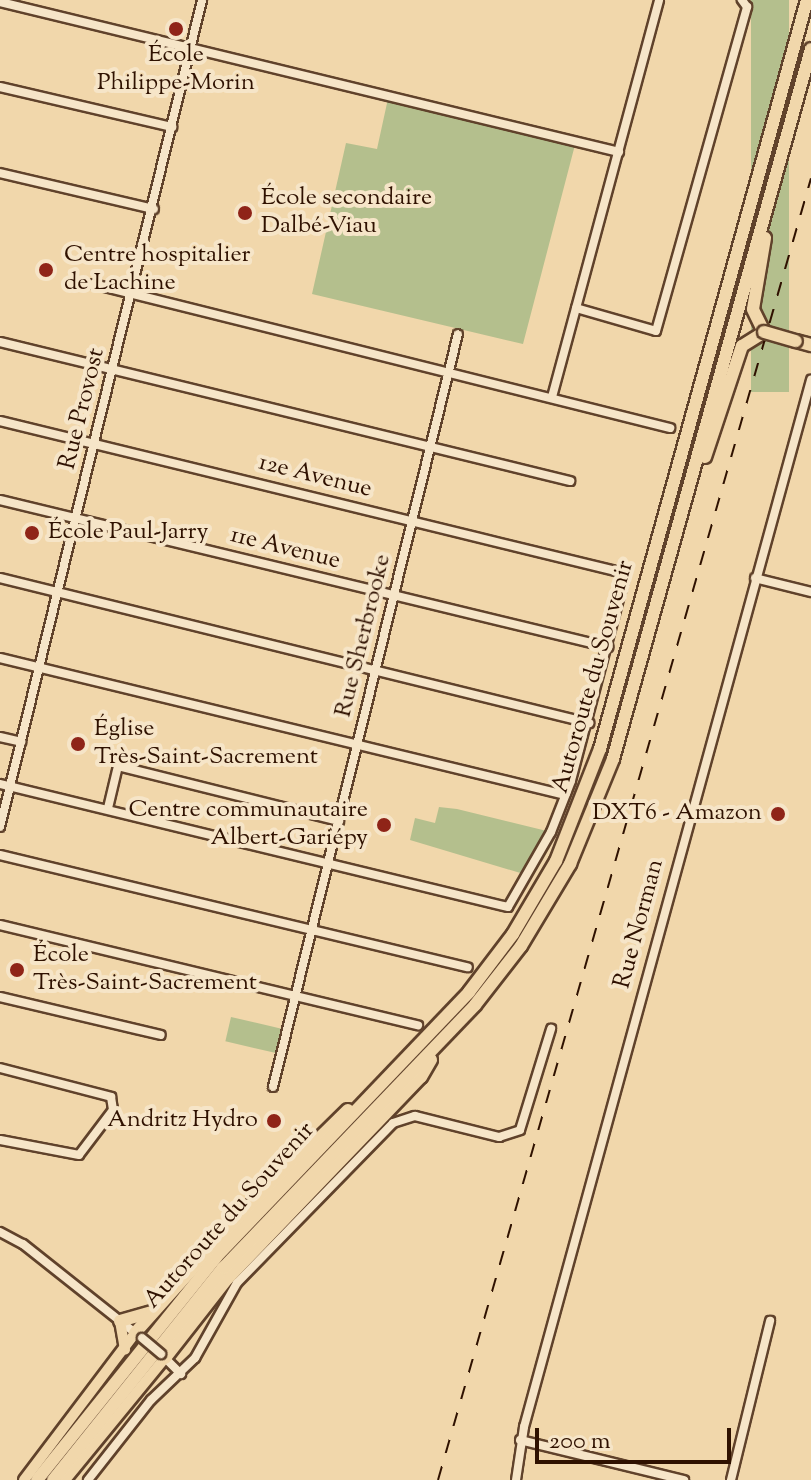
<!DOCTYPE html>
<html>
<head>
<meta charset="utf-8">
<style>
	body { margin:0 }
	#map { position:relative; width:811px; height:1480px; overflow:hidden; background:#f1d7ab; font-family:"Sorts Mill Goudy",serif }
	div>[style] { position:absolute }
	.green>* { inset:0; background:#b4bf8d; transform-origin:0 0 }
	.roads { filter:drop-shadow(2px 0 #60422b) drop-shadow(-2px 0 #60422b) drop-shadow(0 2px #60422b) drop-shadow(0 -2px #60422b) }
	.minor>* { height:8px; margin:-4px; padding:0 4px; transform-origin:4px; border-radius:4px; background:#f6e5c8 }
	.major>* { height:10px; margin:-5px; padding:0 5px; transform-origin:5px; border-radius:5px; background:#f1d7ab }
	.highway>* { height:12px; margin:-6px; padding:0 6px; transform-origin:6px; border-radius:6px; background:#f1d7ab }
	.rail>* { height:2px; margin-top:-1px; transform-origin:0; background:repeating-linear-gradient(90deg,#2f1100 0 14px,transparent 0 28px) }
	.bridges { filter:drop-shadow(2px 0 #60422b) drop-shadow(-2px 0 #60422b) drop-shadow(0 2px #60422b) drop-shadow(0 -2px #60422b) }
	.minor-bridge>* { height:8px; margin:-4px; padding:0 4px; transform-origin:4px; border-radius:4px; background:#f6e5c8 }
	.highway-bridge>* { height:12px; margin:-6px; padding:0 6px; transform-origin:6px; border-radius:6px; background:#f1d7ab }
	.dots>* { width:22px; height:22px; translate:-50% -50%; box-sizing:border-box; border:4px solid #f6e5c8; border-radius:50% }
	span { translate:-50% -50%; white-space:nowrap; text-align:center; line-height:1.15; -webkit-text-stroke:8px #f6e5c8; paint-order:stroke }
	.poi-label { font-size:24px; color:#2f1100 }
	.left { translate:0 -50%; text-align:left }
	.right { translate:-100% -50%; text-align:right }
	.street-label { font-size:24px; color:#2f1100 }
	.scale { position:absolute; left:535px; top:1428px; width:196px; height:36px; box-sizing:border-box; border:4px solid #2f1100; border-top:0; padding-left:10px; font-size:24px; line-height:28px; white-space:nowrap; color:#2f1100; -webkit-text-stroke:6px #f6e5c8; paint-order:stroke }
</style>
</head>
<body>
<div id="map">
	<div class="green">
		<i style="left:751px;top:0;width:38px;height:392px"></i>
		<i style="clip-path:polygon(389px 94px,576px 141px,523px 344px,312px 294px,346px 143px,377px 149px)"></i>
		<i style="clip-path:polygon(439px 807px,457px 809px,551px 832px,527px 875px,410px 840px,415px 818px,435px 823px)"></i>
		<i style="left:231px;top:1017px;width:53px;height:25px;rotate:13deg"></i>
	</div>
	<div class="roads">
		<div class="minor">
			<i style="left:0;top:2px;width:637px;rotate:13.62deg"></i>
			<i style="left:0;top:87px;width:177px;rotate:13.1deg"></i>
			<i style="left:0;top:173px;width:158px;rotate:13.2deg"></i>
			<i style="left:93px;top:284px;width:595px;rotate:14.01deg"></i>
			<i style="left:576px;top:308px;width:83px;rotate:16deg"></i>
			<i style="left:656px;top:331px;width:337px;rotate:-74.3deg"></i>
			<i style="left:747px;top:7px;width:9px;rotate:-126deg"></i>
			<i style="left:0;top:342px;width:587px;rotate:13.7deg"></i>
			<i style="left:552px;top:397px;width:411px;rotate:-74.9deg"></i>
			<i style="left:0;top:421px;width:638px;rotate:13.69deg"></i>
			<i style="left:620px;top:572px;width:9px;rotate:63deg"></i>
			<i style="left:624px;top:580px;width:208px;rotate:104.8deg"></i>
			<i style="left:571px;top:781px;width:55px;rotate:111.4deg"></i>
			<i style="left:551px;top:832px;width:86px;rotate:119.8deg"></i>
			<i style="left:508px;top:907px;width:523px;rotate:-166.39deg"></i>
			<i style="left:0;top:500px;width:626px;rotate:13.59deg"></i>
			<i style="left:0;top:578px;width:607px;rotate:13.83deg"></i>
			<i style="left:755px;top:578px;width:58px;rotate:14deg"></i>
			<i style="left:0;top:658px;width:581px;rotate:13.63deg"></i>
			<i style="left:0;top:737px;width:22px;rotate:13deg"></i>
			<i style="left:108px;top:808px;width:43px;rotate:-76.6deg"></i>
			<i style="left:118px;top:766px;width:228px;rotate:14deg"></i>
			<i style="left:0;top:827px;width:851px;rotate:-76.27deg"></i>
			<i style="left:0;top:855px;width:481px;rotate:13.5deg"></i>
			<i style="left:0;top:925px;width:430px;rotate:13.5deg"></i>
			<i style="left:0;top:997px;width:165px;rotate:13.3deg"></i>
			<i style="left:0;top:1068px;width:115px;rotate:14.6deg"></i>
			<i style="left:111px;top:1097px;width:13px;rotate:81deg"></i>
			<i style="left:113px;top:1110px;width:56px;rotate:127.1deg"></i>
			<i style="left:79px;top:1155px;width:80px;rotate:-169.2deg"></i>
			<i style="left:273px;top:1087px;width:775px;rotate:-76.2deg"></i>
			<i style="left:0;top:1232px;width:26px;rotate:28deg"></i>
			<i style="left:23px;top:1244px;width:147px;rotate:38.4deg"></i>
			<i style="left:162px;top:1355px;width:27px;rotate:45deg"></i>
			<i style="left:520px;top:1440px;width:169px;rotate:13.7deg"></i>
			<i style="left:88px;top:1480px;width:102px;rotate:-51.8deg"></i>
			<i style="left:151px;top:1400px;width:61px;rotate:-43.7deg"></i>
			<i style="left:195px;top:1358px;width:86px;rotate:-60.8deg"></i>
			<i style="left:237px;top:1283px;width:223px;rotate:-45.7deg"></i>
			<i style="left:393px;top:1123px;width:23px;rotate:-18deg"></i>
			<i style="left:415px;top:1116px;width:87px;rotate:14deg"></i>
			<i style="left:499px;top:1137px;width:22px;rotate:-18deg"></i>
			<i style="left:520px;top:1130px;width:106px;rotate:-72.9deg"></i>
			<i style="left:516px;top:1480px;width:54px;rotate:-81.4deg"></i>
			<i style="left:524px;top:1427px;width:1086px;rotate:-74.67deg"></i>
			<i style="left:731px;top:1480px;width:164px;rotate:-76.2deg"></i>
		</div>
		<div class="major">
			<i style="left:120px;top:1321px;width:29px;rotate:80deg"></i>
			<i style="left:24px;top:1480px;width:184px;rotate:-52.9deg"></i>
			<i style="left:65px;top:1480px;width:158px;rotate:-50.7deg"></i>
		</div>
		<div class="highway">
			<i style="left:796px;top:341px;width:16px;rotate:15deg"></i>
			<i style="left:705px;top:457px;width:117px;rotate:-71.6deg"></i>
			<i style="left:742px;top:346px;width:26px;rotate:-32deg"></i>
			<i style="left:764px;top:332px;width:25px;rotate:-116deg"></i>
			<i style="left:753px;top:309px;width:72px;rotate:-80.4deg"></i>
			<i style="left:120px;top:1321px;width:32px;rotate:-16deg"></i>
			<i style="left:135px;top:1333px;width:154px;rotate:-48.2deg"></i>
			<i style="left:238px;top:1218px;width:154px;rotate:-44.5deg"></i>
			<i style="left:165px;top:1358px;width:100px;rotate:-51.9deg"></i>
			<i style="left:227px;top:1279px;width:280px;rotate:-46.2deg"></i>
			<i style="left:421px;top:1077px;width:20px;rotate:-60deg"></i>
			<i style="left:37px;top:1480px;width:286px;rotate:-51.2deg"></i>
			<i style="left:216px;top:1257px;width:366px;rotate:-46.3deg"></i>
			<i style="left:469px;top:992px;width:73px;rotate:-52.8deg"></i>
			<i style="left:513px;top:934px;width:85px;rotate:-59.5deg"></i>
			<i style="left:556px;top:861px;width:120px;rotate:-68.6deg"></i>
			<i style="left:600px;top:749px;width:777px;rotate:-74.55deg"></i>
			<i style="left:53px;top:1480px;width:272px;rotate:-51.3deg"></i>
			<i style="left:223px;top:1268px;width:364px;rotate:-46.2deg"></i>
			<i style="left:475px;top:1005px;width:75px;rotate:-52.1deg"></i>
			<i style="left:521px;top:946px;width:96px;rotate:-59.1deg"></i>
			<i style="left:570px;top:864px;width:113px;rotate:-67.7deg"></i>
			<i style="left:613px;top:759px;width:737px;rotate:-74.42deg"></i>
		</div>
	</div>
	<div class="rail">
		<i style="left:438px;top:1480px;width:1354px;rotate:-74.01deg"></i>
	</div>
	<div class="bridges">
		<div class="minor-bridge">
			<i style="left:142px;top:1338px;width:25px;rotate:40deg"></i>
		</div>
		<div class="highway-bridge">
			<i style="left:764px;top:332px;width:33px;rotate:16deg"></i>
		</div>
	</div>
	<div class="dots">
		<i style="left:176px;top:29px;background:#8f2418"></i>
		<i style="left:245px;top:213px;background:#8f2418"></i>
		<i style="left:46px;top:270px;background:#8f2418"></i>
		<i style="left:32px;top:533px;background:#8f2418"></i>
		<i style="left:78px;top:744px;background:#8f2418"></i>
		<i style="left:778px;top:814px;background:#8f2418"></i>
		<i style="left:384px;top:825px;background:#8f2418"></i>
		<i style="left:17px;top:970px;background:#8f2418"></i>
		<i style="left:274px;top:1121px;background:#8f2418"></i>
	</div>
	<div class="poi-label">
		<span style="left:176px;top:70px">École<br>Philippe-Morin</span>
		<span class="left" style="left:261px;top:213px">École secondaire<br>Dalbé-Viau</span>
		<span class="left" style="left:64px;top:270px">Centre hospitalier<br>de Lachine</span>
		<span class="left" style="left:48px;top:533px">École Paul-Jarry</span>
		<span class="left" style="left:94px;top:744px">Église<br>Très-Saint-Sacrement</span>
		<span class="right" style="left:368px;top:825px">Centre communautaire<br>Albert-Gariépy</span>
		<span class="right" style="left:762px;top:814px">DXT6 - Amazon</span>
		<span class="left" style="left:33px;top:970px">École<br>Très-Saint-Sacrement</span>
		<span class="right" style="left:258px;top:1121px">Andritz Hydro</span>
	</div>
	<div class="street-label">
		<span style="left:83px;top:409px;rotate:-76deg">Rue Provost</span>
		<span style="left:315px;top:477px;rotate:14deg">12e Avenue</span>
		<span style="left:285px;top:549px;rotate:14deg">11e Avenue</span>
		<span style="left:364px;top:636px;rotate:-76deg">Rue Sherbrooke</span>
		<span style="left:594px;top:677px;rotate:-74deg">Autoroute du Souvenir</span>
		<span style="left:640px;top:924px;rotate:-75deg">Rue Norman</span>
		<span style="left:230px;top:1216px;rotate:-48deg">Autoroute du Souvenir</span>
	</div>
	<div class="scale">200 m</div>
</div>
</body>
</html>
